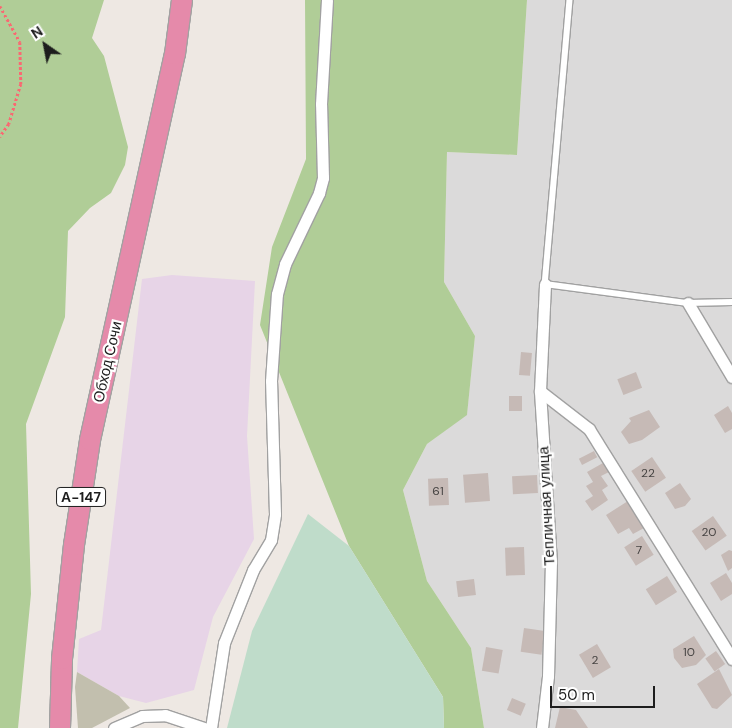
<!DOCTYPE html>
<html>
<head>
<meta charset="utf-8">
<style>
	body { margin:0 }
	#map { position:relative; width:732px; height:728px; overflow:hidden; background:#eee8e3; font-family:"DM Sans",sans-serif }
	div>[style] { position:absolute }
	.residential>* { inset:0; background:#dbdada }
	.industrial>* { inset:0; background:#e7d4e7 }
	.construction>* { inset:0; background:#c2bfae }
	.forest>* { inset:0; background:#b0cd97 }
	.wetland>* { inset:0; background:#bfdcca }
	.building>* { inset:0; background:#c6bab6; transform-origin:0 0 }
	.path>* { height:2.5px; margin-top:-1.25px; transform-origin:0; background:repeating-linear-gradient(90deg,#f96972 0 2.5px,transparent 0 5px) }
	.roads { filter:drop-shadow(1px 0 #a1a1a1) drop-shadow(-1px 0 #a1a1a1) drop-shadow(0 1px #a1a1a1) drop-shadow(0 -1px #a1a1a1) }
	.lane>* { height:5.5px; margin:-2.75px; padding:0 2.75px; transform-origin:2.75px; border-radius:2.75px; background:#fff }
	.street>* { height:11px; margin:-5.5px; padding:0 5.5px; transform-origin:5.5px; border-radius:5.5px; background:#fff }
	.highway>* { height:20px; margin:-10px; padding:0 10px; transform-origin:10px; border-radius:10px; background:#e58aaa }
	span { translate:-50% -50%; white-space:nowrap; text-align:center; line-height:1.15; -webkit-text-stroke:4.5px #fff; paint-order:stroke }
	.number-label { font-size:12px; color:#474443 }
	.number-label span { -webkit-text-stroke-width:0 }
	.shield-label span { padding:1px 4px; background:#fff; border:1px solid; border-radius:4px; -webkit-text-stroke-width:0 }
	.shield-label { font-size:14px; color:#1d1d1d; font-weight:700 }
	.street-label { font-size:15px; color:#1d1d1d }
	.north { position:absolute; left:20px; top:20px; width:50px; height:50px; -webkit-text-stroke:4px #fff; paint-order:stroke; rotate:327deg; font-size:14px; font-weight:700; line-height:20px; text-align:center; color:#1d1d1d }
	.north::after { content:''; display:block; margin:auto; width:18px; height:22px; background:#1d1d1d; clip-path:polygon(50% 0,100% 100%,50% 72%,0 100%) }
	.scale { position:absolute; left:550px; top:686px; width:105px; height:22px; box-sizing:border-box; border:2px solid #1d1d1d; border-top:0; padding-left:6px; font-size:15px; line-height:18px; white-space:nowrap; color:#1d1d1d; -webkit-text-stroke:4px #fff; paint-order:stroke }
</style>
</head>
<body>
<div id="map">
	<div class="residential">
		<i style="clip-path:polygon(527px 0,732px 0,732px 728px,484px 728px,471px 648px,427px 581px,403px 490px,427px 444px,467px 414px,475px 336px,444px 282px,447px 152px,517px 155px)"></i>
	</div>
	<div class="industrial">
		<i style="clip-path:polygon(172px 275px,255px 281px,247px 436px,254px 539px,213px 617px,194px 690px,146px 703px,119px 696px,77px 672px,79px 639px,101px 630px,142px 279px)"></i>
	</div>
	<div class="construction">
		<i style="clip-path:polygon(77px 672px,119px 696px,130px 708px,92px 728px,78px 728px,75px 687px)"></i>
	</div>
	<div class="forest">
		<i style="clip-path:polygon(0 0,104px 0,92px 38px,104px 56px,128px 147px,125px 165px,111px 193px,90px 208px,68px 231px,65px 317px,26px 424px,31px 594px,18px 728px,0 728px)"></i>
		<i style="clip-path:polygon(305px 0,527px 0,517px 155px,447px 152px,444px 282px,475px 336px,467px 415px,427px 444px,403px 490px,427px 581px,471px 648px,484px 728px,444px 728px,443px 697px,349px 546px,260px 325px,272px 247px,306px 159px)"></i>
	</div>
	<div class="wetland">
		<i style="clip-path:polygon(308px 514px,349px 546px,443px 697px,444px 728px,227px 728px,252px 631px)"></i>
	</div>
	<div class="building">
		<i style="left:521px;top:352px;width:11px;height:23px;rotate:5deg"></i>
		<i style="left:636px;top:372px;width:17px;height:20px;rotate:69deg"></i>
		<i style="left:522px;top:396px;width:15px;height:13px;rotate:90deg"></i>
		<i style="clip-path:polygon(728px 406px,732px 413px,732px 429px,725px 433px,714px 415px)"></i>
		<i style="clip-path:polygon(649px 410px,660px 427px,642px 440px,629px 444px,621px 432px,631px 421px,629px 418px)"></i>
		<i style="left:594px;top:451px;width:7px;height:17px;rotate:63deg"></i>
		<i style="left:652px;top:457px;width:25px;height:25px;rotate:56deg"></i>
		<i style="clip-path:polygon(603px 463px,609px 472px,601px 476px,608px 486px,602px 490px,608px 500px,592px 511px,585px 501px,593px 496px,586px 486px,593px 482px,587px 472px)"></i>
		<i style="left:488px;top:473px;width:28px;height:25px;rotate:86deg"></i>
		<i style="left:537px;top:475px;width:18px;height:25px;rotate:87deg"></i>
		<i style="left:448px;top:478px;width:27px;height:20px;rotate:88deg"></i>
		<i style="clip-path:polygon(680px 483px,691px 499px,685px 506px,675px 509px,665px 493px)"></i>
		<i style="clip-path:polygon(628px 501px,644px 528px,633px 534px,629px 528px,618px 534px,606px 515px)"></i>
		<i style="left:713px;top:516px;width:24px;height:26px;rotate:55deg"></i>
		<i style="left:642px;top:536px;width:22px;height:21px;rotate:58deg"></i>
		<i style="left:524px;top:547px;width:28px;height:19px;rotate:88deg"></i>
		<i style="clip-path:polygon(729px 550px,732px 551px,732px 568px,728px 571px,721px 555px)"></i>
		<i style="clip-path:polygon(726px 573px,732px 583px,732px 594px,721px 601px,710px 583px)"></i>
		<i style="left:667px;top:576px;width:19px;height:25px;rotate:58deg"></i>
		<i style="left:474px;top:579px;width:16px;height:18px;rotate:83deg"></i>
		<i style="left:524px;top:628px;width:21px;height:24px;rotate:8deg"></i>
		<i style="clip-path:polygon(694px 636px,706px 655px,696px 665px,682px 668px,674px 658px,673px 649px)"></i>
		<i style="left:597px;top:644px;width:27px;height:21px;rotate:59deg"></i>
		<i style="left:486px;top:647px;width:17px;height:24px;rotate:10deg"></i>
		<i style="left:716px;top:651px;width:16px;height:13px;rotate:55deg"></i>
		<i style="clip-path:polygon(719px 669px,732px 695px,717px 709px,712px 708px,697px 684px)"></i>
		<i style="left:512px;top:698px;width:15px;height:13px;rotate:23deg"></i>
		<i style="clip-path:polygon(560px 707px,576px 710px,588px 728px,555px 728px)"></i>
	</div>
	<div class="path">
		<i style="left:0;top:6px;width:41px;rotate:60.9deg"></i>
		<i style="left:20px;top:42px;width:42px;rotate:88.6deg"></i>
		<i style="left:21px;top:84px;width:42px;rotate:106.7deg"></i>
		<i style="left:9px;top:124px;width:16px;rotate:125deg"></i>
	</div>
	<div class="roads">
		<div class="lane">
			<i style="left:570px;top:0;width:285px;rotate:95deg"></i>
			<i style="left:545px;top:284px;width:144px;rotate:7.6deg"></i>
			<i style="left:688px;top:303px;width:44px;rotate:-1.3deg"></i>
		</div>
		<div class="street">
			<i style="left:688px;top:303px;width:86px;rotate:59.3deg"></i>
			<i style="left:540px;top:391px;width:62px;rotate:37.8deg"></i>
			<i style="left:589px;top:429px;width:271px;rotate:58.1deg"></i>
			<i style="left:114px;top:728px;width:30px;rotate:-23deg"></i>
			<i style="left:142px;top:716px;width:23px;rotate:-2deg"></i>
			<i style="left:165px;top:715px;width:41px;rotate:18.4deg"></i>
			<i style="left:211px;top:728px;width:86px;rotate:-81.3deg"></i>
			<i style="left:224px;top:643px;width:79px;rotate:-68.3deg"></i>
			<i style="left:253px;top:570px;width:35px;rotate:-59deg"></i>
			<i style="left:271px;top:540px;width:26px;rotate:-81deg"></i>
			<i style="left:275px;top:514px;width:133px;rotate:-91.7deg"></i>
			<i style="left:271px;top:381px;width:87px;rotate:-86.1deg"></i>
			<i style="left:277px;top:294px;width:31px;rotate:-75deg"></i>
			<i style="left:285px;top:264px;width:79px;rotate:-64.4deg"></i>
			<i style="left:319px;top:193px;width:16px;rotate:-75deg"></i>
			<i style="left:323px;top:178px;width:74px;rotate:-91.5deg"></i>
			<i style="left:321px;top:104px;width:104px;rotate:-86.7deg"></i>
			<i style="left:542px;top:728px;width:52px;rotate:-83.4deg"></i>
			<i style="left:548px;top:676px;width:114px;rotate:-88.5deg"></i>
			<i style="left:551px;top:562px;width:171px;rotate:-93.7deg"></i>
			<i style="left:540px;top:391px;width:107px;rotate:-87.3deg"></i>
		</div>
		<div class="highway">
			<i style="left:60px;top:728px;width:69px;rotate:-88.3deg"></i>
			<i style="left:62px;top:659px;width:115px;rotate:-84deg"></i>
			<i style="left:74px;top:545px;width:106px;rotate:-81.3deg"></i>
			<i style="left:90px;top:440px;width:395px;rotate:-77.6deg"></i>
			<i style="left:175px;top:54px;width:54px;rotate:-82.6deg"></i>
		</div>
	</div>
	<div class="number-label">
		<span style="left:648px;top:474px">22</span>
		<span style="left:438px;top:492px">61</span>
		<span style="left:709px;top:533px">20</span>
		<span style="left:639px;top:551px">7</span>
		<span style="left:689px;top:653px">10</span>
		<span style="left:595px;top:661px">2</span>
	</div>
	<div class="shield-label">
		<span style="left:81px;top:497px">А-147</span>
	</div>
	<div class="street-label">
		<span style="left:108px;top:362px;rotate:-77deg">Обход Сочи</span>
		<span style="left:547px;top:506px;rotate:-93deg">Тепличная улица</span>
	</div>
	<div class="north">N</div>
	<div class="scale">50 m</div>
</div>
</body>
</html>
